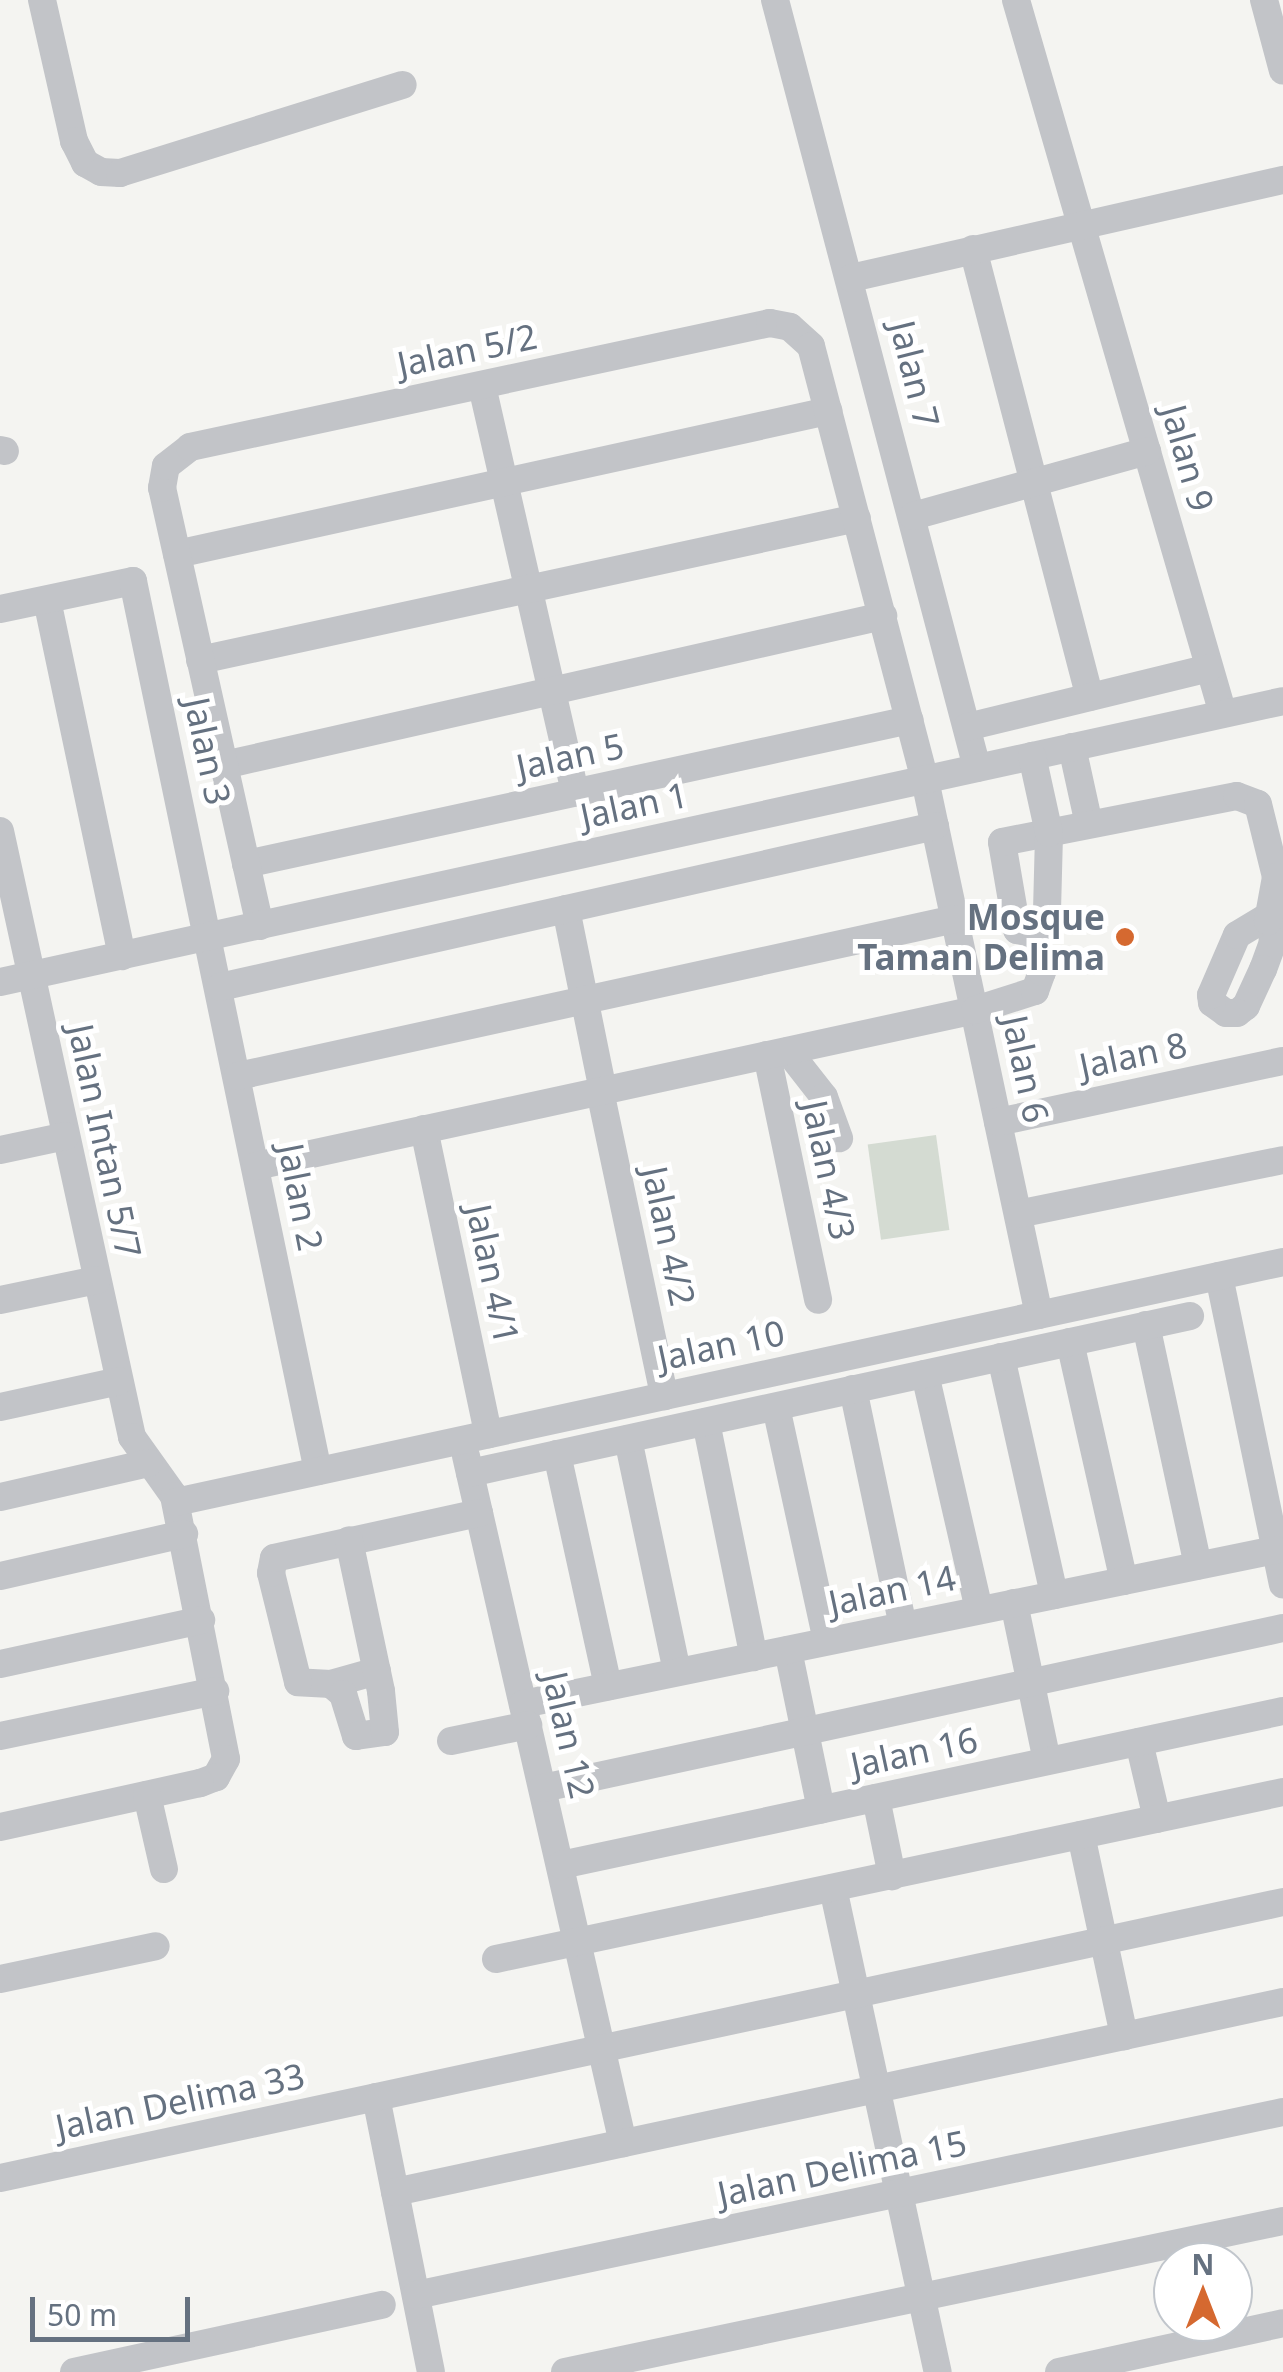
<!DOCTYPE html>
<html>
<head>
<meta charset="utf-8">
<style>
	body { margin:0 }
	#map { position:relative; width:1283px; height:2372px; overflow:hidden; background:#f4f4f1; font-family:"Noto Sans",sans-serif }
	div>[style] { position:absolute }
	.green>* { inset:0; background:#d4dbd2; transform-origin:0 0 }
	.minor>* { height:28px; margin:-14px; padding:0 14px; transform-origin:14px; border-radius:14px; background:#c2c4c8 }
	.dots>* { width:28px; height:28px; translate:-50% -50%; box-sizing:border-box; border:5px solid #fff; border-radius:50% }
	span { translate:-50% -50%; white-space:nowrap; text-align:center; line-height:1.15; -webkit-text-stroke:10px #fff; paint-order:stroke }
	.street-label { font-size:35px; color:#657180 }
	.poi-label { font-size:35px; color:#657180; font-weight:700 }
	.right { translate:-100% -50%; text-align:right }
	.north { position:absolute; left:1153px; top:2242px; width:100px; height:100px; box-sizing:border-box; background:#fff; border:2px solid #c1c6cc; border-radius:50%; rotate:0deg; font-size:28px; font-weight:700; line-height:40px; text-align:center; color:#657180 }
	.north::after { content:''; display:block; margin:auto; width:35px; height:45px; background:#d56930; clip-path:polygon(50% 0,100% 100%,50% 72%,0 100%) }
	.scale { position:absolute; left:30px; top:2297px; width:160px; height:45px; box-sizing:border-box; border:5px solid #657180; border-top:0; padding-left:12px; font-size:30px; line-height:35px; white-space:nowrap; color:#657180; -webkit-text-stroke:8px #fff; paint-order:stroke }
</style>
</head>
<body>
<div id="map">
	<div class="green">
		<i style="left:936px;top:1135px;width:96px;height:69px;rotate:82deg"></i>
	</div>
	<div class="minor">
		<i style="left:42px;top:0;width:145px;rotate:77.2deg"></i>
		<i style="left:74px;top:141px;width:25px;rotate:63deg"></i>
		<i style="left:85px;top:163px;width:18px;rotate:29deg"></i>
		<i style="left:101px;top:172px;width:19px;rotate:3deg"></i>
		<i style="left:120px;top:173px;width:296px;rotate:-17.3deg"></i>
		<i style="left:775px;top:0;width:794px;rotate:75.26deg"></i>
		<i style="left:1016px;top:0;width:743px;rotate:73.83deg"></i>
		<i style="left:1264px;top:0;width:73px;rotate:75deg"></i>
		<i style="left:973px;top:249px;width:463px;rotate:75.4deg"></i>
		<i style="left:851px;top:278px;width:443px;rotate:-12.8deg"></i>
		<i style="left:482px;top:386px;width:417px;rotate:77.1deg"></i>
		<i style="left:0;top:450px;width:5px;rotate:11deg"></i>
		<i style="left:913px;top:516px;width:243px;rotate:-15.5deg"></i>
		<i style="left:177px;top:554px;width:667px;rotate:-12.39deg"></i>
		<i style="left:47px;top:600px;width:364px;rotate:78.1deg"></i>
		<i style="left:0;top:609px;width:136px;rotate:-11.9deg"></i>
		<i style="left:133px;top:581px;width:909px;rotate:78.26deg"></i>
		<i style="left:200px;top:660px;width:672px;rotate:-12.2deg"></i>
		<i style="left:967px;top:727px;width:249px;rotate:-13.7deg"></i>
		<i style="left:1072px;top:747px;width:79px;rotate:77.6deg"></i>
		<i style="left:224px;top:765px;width:676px;rotate:-12.74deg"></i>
		<i style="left:0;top:831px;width:620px;rotate:77.71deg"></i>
		<i style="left:132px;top:1437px;width:72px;rotate:54.6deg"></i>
		<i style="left:174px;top:1496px;width:268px;rotate:78.8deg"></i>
		<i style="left:226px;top:1759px;width:21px;rotate:119deg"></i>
		<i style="left:216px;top:1777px;width:17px;rotate:159deg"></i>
		<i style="left:200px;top:1783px;width:205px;rotate:167.6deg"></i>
		<i style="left:246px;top:864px;width:679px;rotate:-12.24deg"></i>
		<i style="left:566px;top:909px;width:186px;rotate:78.5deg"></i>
		<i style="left:1264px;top:919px;width:8px;rotate:30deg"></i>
		<i style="left:1271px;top:923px;width:19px;rotate:84deg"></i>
		<i style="left:1273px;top:942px;width:29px;rotate:110deg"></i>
		<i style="left:1263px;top:969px;width:41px;rotate:114.7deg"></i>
		<i style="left:1246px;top:1006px;width:11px;rotate:142deg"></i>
		<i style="left:1237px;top:1013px;width:11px;rotate:180deg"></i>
		<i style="left:1226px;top:1013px;width:17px;rotate:-144deg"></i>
		<i style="left:1212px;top:1003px;width:8px;rotate:-97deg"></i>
		<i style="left:1211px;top:995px;width:65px;rotate:-66.6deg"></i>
		<i style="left:1237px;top:935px;width:31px;rotate:-31deg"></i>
		<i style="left:260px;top:926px;width:449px;rotate:-102.6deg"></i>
		<i style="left:162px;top:488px;width:22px;rotate:-80deg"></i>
		<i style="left:166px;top:466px;width:31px;rotate:-38deg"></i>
		<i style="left:190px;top:447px;width:593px;rotate:-12.07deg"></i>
		<i style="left:770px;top:323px;width:20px;rotate:11deg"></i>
		<i style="left:790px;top:327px;width:28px;rotate:42deg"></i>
		<i style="left:811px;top:346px;width:449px;rotate:75.3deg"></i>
		<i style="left:925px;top:780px;width:547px;rotate:77.97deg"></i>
		<i style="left:1036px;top:934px;width:19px;rotate:-168deg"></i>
		<i style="left:1017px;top:930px;width:89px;rotate:-99.7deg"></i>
		<i style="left:1002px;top:842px;width:239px;rotate:-11.1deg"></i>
		<i style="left:1237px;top:796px;width:22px;rotate:21deg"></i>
		<i style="left:1258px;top:804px;width:75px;rotate:76.1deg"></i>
		<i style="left:1276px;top:877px;width:45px;rotate:100.3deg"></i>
		<i style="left:0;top:982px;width:1313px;rotate:-12.35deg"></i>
		<i style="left:220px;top:987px;width:733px;rotate:-12.69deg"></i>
		<i style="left:788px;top:1051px;width:58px;rotate:52deg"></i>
		<i style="left:824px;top:1097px;width:44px;rotate:69.9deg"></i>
		<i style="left:767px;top:1055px;width:250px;rotate:78.2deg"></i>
		<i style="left:238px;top:1076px;width:734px;rotate:-12.35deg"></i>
		<i style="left:600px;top:1091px;width:312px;rotate:78.1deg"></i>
		<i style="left:998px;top:1122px;width:291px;rotate:-12.1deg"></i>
		<i style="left:424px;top:1129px;width:312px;rotate:78.1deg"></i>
		<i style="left:0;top:1150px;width:67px;rotate:-12deg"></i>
		<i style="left:256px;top:1166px;width:736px;rotate:-12.24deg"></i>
		<i style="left:975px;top:1010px;width:63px;rotate:-17.6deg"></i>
		<i style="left:1035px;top:991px;width:20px;rotate:-70deg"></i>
		<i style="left:1042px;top:972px;width:38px;rotate:-99deg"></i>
		<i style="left:1036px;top:934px;width:25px;rotate:-64deg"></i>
		<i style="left:1047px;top:911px;width:78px;rotate:-88.5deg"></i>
		<i style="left:1049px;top:833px;width:79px;rotate:-102.4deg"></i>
		<i style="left:1018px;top:1214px;width:270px;rotate:-11.5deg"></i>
		<i style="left:1219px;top:1276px;width:315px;rotate:78.3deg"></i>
		<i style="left:0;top:1300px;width:99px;rotate:-11.7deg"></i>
		<i style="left:1146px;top:1325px;width:246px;rotate:77.8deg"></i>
		<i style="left:1070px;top:1342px;width:245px;rotate:77.3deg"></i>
		<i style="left:1001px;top:1357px;width:244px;rotate:77.4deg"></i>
		<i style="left:925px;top:1374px;width:242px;rotate:77.1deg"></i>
		<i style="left:853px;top:1389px;width:242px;rotate:78.1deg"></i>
		<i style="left:0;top:1407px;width:122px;rotate:-12.3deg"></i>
		<i style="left:776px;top:1407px;width:239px;rotate:77.7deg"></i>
		<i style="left:706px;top:1422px;width:240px;rotate:78.5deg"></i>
		<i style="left:628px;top:1439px;width:238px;rotate:78.1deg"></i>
		<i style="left:557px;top:1454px;width:238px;rotate:77.6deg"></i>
		<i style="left:466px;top:1456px;width:705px;rotate:77.13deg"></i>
		<i style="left:470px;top:1473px;width:737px;rotate:-12.3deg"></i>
		<i style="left:0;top:1497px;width:152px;rotate:-12.9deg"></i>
		<i style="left:176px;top:1502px;width:1133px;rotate:-12.23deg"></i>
		<i style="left:0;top:1576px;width:189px;rotate:-12.9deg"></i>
		<i style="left:1014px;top:1603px;width:161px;rotate:78.2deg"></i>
		<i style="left:788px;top:1650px;width:163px;rotate:78.3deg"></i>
		<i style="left:0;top:1664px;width:206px;rotate:-12.3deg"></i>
		<i style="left:377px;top:1671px;width:48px;rotate:164.2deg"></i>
		<i style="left:331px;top:1684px;width:33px;rotate:-177deg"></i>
		<i style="left:298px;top:1682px;width:112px;rotate:-103.9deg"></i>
		<i style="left:271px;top:1573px;width:15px;rotate:-79deg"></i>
		<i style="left:274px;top:1558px;width:210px;rotate:-12.4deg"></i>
		<i style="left:331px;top:1684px;width:16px;rotate:40deg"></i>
		<i style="left:343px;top:1694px;width:44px;rotate:72.8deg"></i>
		<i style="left:356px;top:1736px;width:29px;rotate:-8deg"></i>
		<i style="left:385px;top:1732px;width:41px;rotate:-95.6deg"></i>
		<i style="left:381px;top:1691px;width:154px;rotate:-102deg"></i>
		<i style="left:523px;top:1704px;width:768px;rotate:-11.57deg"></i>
		<i style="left:0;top:1736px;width:220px;rotate:-11.8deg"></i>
		<i style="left:451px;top:1741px;width:79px;rotate:-11.7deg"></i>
		<i style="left:1139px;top:1742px;width:79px;rotate:76.8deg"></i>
		<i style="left:543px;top:1788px;width:757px;rotate:-12.2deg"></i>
		<i style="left:147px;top:1795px;width:76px;rotate:77.1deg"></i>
		<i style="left:876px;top:1798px;width:80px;rotate:78.4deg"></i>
		<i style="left:1081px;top:1835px;width:206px;rotate:77.9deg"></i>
		<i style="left:561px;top:1865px;width:738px;rotate:-12.04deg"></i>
		<i style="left:833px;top:1888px;width:495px;rotate:77.8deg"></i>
		<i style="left:496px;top:1959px;width:805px;rotate:-11.98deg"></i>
		<i style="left:0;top:1979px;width:159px;rotate:-11.9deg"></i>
		<i style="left:376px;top:2097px;width:280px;rotate:78.7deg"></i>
		<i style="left:0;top:2178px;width:1312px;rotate:-12.14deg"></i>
		<i style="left:395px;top:2192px;width:908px;rotate:-12.08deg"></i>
		<i style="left:416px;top:2295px;width:886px;rotate:-11.92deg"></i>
		<i style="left:74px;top:2372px;width:315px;rotate:-12.3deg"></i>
		<i style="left:565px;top:2372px;width:734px;rotate:-11.88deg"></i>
		<i style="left:1059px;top:2372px;width:229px;rotate:-12.3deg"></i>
	</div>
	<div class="dots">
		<i style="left:1125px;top:937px;background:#d56930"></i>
	</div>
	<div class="street-label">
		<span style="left:467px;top:350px;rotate:-12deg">Jalan 5/2</span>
		<span style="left:915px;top:374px;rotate:76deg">Jalan 7</span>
		<span style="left:1188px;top:458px;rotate:74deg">Jalan 9</span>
		<span style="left:208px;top:751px;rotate:78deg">Jalan 3</span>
		<span style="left:570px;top:756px;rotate:-12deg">Jalan 5</span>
		<span style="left:634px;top:805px;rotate:-12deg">Jalan 1</span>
		<span style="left:1133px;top:1055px;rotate:-12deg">Jalan 8</span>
		<span style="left:1026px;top:1069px;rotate:78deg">Jalan 6</span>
		<span style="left:105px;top:1141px;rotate:78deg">Jalan Intan 5/7</span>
		<span style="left:829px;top:1170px;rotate:78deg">Jalan 4/3</span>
		<span style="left:301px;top:1197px;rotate:79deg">Jalan 2</span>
		<span style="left:669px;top:1236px;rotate:78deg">Jalan 4/2</span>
		<span style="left:493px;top:1274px;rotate:78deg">Jalan 4/1</span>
		<span style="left:721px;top:1345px;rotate:-12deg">Jalan 10</span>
		<span style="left:892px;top:1590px;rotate:-12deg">Jalan 14</span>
		<span style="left:569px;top:1735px;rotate:77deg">Jalan 12</span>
		<span style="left:914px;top:1752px;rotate:-12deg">Jalan 16</span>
		<span style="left:180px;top:2101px;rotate:-12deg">Jalan Delima 33</span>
		<span style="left:842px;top:2168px;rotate:-12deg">Jalan Delima 15</span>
	</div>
	<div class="poi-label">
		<span class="right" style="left:1105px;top:937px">Mosque<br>Taman Delima</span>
	</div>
	<div class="north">N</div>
	<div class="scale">50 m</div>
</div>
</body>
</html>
